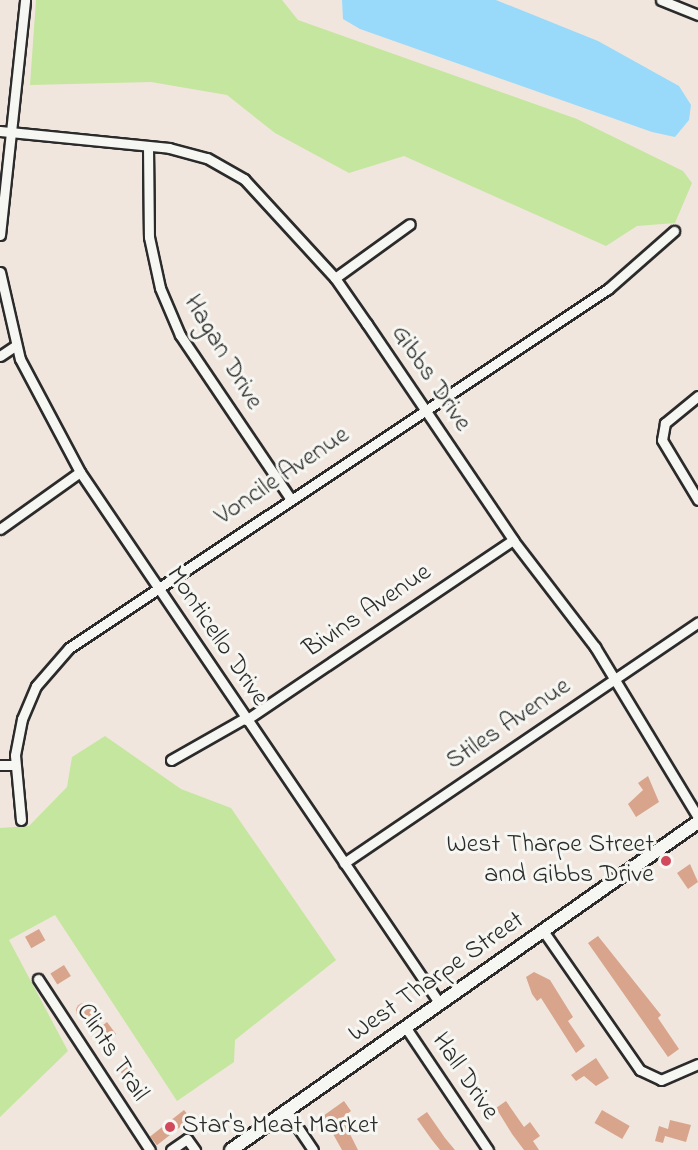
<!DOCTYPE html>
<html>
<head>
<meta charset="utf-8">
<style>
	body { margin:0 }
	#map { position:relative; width:698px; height:1150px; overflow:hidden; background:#f0e6de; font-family:"Indie Flower",sans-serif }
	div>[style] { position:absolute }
	.green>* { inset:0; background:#c5e69e }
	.water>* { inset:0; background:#99dafb }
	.building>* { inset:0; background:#d8a58c; transform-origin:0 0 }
	.round { border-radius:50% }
	.roads { filter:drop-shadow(2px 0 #2b2b2b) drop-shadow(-2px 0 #2b2b2b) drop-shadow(0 2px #2b2b2b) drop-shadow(0 -2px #2b2b2b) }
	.minor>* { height:9px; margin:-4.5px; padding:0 4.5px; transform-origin:4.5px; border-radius:4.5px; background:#f6f6f2 }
	.major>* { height:12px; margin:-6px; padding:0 6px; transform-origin:6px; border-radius:6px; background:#f6f6f2 }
	.dots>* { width:16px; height:16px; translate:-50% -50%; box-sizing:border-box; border:3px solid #f6f6f2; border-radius:50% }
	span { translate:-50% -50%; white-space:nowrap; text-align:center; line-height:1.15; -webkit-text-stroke:6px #f6f6f2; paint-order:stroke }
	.street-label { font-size:26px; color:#2b2b2b }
	.poi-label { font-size:26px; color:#2b2b2b }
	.right { translate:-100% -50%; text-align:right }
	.left { translate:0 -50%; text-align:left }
</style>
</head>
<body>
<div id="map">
	<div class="green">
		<i style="clip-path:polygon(36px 0,282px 0,298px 20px,577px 119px,683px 171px,692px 183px,675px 223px,637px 226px,606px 246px,404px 156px,349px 173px,275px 133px,227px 95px,151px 82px,30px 85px)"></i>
		<i style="clip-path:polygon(105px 736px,181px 789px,231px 808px,336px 960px,235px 1040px,234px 1062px,177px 1101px,55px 915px,9px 940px,68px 1051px,0 1117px,0 828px,29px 826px,67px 787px,72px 757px)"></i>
	</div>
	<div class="water">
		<i style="clip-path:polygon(342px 0,496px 0,598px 41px,679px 86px,691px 105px,689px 120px,675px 137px,652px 132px,360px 29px,343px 19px)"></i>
	</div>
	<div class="building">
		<i style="clip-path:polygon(648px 776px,659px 802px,636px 817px,628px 804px,643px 790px,638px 783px)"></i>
		<i style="clip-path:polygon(690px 864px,698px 882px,688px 889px,677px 873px)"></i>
		<i style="left:39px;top:929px;width:13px;height:16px;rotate:61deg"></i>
		<i style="clip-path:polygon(598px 936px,661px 1015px,658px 1018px,679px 1049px,668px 1057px,588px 943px)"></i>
		<i style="left:64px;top:965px;width:13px;height:16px;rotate:58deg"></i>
		<i style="clip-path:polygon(534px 972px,550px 980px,573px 1017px,568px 1021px,585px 1046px,576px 1053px,541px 998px,537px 1001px,532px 994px,526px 977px)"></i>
		<i class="round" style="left:76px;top:1003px;width:16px;height:16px"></i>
		<i style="left:107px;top:1022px;width:15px;height:12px;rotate:53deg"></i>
		<i style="clip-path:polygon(596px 1058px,609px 1078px,596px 1086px,584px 1076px,576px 1081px,571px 1075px)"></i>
		<i style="left:127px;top:1062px;width:15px;height:11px;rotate:53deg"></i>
		<i style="clip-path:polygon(344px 1101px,351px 1111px,342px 1118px,358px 1150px,342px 1150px,323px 1116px)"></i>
		<i style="clip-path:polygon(506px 1101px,524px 1127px,530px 1122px,540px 1136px,533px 1141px,539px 1150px,524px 1150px,512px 1134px,496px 1108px)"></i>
		<i style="left:184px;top:1110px;width:11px;height:43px;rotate:52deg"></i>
		<i style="left:602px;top:1110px;width:32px;height:15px;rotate:30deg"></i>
		<i style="clip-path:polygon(427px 1112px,445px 1138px,455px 1150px,440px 1150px,432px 1140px,417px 1119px)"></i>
		<i style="clip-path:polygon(670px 1120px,691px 1125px,686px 1142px,665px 1136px,663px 1143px,655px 1141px,659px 1126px,668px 1129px)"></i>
	</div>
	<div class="roads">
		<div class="minor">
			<i style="left:661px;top:0;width:40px;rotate:22deg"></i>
			<i style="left:0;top:131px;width:170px;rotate:5.7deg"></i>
			<i style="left:169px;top:148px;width:39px;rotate:15deg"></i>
			<i style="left:207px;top:158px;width:43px;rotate:29.6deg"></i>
			<i style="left:244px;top:179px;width:134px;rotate:47.4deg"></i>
			<i style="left:335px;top:278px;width:56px;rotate:55.2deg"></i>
			<i style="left:367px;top:324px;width:261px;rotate:55.9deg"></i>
			<i style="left:513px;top:540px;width:135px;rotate:52.5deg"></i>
			<i style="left:595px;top:647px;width:199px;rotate:58.8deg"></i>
			<i style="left:148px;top:146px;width:91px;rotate:89.4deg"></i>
			<i style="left:149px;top:237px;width:52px;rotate:77.8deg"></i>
			<i style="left:160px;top:288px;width:51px;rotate:66.9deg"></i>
			<i style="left:180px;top:335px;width:197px;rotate:56deg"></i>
			<i style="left:0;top:235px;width:236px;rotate:-83.9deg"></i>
			<i style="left:0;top:272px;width:89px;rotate:77.1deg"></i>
			<i style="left:20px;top:359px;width:128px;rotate:62deg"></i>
			<i style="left:80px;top:472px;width:642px;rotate:55.91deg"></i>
			<i style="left:335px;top:278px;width:92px;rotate:-35.8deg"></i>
			<i style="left:0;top:356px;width:18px;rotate:-34deg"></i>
			<i style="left:698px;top:396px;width:43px;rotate:140.7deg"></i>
			<i style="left:665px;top:423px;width:17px;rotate:100deg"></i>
			<i style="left:662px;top:440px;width:70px;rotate:59deg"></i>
			<i style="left:0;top:529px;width:98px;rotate:-35.5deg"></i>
			<i style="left:246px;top:720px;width:322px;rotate:-34deg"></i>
			<i style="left:171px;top:760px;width:85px;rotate:-29.6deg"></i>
			<i style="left:0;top:765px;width:15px"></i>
			<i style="left:21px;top:820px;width:65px;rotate:-95.3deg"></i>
			<i style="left:15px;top:755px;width:37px;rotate:-79deg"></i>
			<i style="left:22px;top:719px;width:36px;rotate:-67deg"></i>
			<i style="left:36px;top:686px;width:50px;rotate:-49deg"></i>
			<i style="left:69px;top:648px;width:648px;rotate:-33.67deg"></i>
			<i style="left:608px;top:289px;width:88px;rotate:-41.3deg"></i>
			<i style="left:344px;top:863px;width:428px;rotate:-34.2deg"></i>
			<i style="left:544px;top:932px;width:168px;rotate:55.2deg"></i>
			<i style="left:640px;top:1070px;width:23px;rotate:25deg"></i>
			<i style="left:661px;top:1080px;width:40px;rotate:-23.4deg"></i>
			<i style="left:38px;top:979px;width:204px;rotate:56.8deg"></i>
			<i style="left:406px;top:1028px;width:147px;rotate:56.1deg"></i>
			<i style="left:286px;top:1110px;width:48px;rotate:56deg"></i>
			<i style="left:171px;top:1150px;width:19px;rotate:-35deg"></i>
			<i style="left:187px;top:1139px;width:14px;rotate:54deg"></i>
		</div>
		<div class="major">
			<i style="left:231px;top:1150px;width:571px;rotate:-35.08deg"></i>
		</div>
	</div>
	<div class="dots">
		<i style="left:666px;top:861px;background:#d1495b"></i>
		<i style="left:170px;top:1127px;background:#d1495b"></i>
	</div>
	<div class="street-label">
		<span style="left:222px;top:353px;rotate:59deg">Hagan Drive</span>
		<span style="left:430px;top:379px;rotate:56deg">Gibbs Drive</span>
		<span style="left:283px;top:477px;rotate:-34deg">Voncile Avenue</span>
		<span style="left:368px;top:612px;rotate:-34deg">Bivins Avenue</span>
		<span style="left:216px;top:637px;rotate:56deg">Monticello Drive</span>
		<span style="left:509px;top:725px;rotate:-34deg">Stiles Avenue</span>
		<span style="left:437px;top:978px;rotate:-35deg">West Tharpe Street</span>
		<span style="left:111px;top:1053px;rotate:57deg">Clints Trail</span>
		<span style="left:464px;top:1077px;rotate:56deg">Hall Drive</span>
	</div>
	<div class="poi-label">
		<span class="right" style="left:654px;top:861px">West Tharpe Street<br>and Gibbs Drive</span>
		<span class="left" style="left:182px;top:1127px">Star's Meat Market</span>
	</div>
</div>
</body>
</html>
